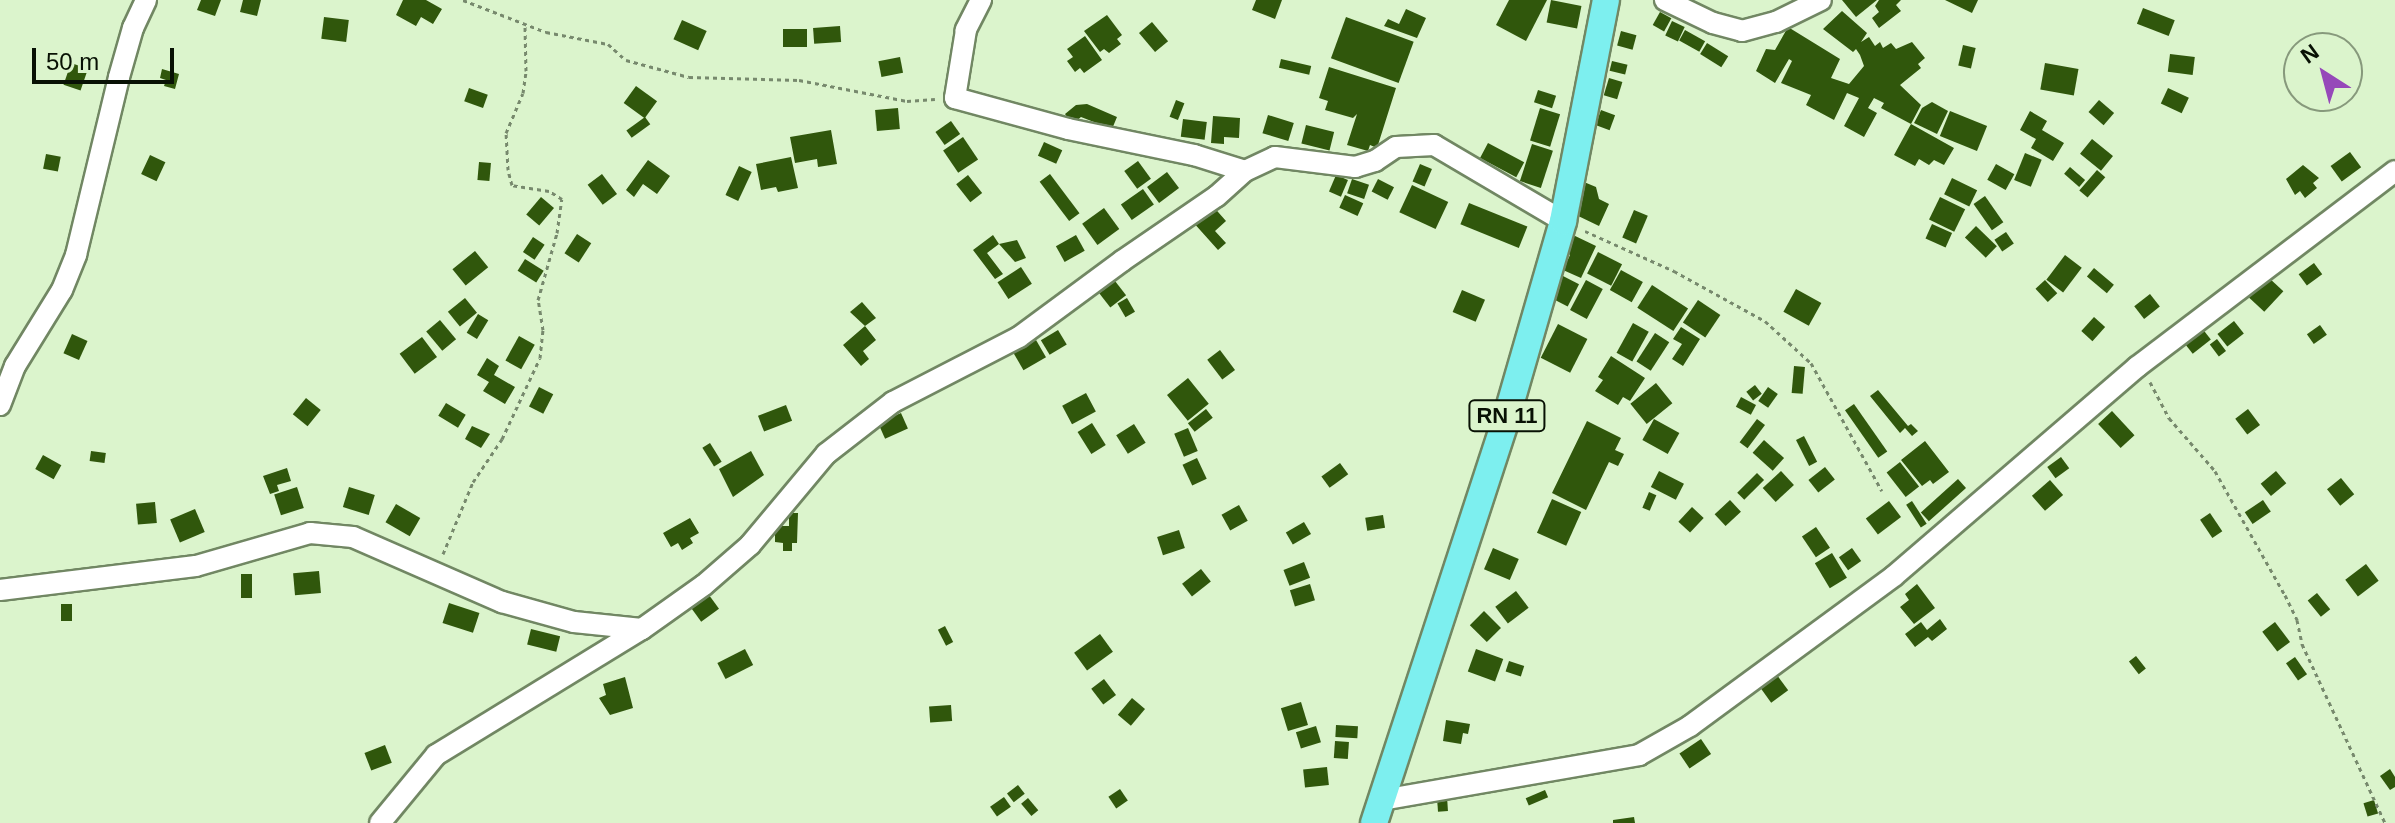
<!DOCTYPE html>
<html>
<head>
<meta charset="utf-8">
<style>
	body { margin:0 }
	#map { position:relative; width:2395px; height:823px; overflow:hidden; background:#dbf4cc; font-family:Helvetica,sans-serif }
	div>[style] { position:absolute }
	.building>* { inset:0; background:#30570c; transform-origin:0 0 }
	.path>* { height:3px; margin-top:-1.5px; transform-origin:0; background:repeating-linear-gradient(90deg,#77896d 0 4px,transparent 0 8px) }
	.roads { filter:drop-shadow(2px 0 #718763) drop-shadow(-2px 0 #718763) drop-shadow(0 2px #718763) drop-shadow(0 -2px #718763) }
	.minor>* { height:20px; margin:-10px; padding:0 10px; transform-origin:10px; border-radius:10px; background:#fff }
	.major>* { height:26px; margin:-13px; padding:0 13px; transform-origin:13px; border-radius:13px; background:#7defef }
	span { translate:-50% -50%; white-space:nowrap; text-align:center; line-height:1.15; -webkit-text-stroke:8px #dbf4cc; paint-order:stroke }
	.shield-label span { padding:2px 6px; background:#dbf4cc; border:2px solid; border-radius:6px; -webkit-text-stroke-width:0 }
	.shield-label { font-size:22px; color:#081104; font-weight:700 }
	.north { position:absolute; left:2283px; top:32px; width:80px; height:80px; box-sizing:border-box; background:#dbf4cc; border:2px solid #87997c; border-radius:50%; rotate:324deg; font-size:22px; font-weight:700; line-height:32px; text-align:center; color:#081104 }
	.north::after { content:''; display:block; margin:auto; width:28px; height:36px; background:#9648b9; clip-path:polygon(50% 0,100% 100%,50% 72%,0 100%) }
	.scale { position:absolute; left:32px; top:48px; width:142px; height:36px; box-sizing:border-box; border:4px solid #081104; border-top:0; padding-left:10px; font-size:24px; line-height:28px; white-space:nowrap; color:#081104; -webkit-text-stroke:6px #dbf4cc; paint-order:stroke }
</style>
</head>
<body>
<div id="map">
	<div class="building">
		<i style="clip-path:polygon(201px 0,221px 0,215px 16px,197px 10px)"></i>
		<i style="clip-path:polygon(243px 0,261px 0,257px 16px,240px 12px)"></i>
		<i style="clip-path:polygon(403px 0,426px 0,442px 9px,433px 24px,421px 17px,416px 26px,396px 15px)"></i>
		<i style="clip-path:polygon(1256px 0,1282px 0,1275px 19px,1252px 10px)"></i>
		<i style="clip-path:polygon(1509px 0,1547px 0,1526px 41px,1496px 25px)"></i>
		<i style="left:1551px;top:0;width:31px;height:23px;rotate:11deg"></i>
		<i style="clip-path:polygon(1842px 0,1877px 0,1856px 17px)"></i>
		<i style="clip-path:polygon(1879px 0,1901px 0,1896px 5px,1901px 11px,1879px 28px,1872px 18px,1879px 12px,1875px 6px)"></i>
		<i style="clip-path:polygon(1945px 0,1978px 0,1972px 13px)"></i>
		<i style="left:2143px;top:8px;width:34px;height:17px;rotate:21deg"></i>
		<i style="clip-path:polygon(1406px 9px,1426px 18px,1417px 38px,1384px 26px,1388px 19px,1399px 24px)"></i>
		<i style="clip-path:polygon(1842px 11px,1867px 33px,1861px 42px,1869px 37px,1875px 46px,1880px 42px,1883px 48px,1891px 43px,1896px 49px,1912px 42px,1925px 58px,1918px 64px,1921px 68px,1900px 85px,1921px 105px,1911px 124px,1954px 148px,1944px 165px,1934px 160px,1929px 165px,1919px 159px,1915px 166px,1894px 155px,1911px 124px,1881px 108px,1884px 103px,1874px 98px,1868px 108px,1877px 113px,1864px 137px,1844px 126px,1859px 98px,1847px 93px,1834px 120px,1806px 105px,1811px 95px,1781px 83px,1792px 61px,1789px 59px,1775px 83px,1756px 71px,1766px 49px,1775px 50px,1788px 27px,1840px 59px,1831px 78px,1849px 84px,1864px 66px,1860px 55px,1856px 49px,1853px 52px,1823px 29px)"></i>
		<i style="left:1660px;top:12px;width:13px;height:15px;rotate:29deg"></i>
		<i style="clip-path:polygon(1107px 15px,1122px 35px,1117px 39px,1121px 44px,1109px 53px,1104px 49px,1100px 52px,1084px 31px)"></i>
		<i style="left:324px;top:17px;width:25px;height:22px;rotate:7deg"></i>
		<i style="left:1346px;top:17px;width:72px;height:44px;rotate:20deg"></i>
		<i style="left:682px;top:20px;width:27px;height:21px;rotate:24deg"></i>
		<i style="left:1672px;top:21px;width:14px;height:16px;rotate:25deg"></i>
		<i style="left:1152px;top:22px;width:25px;height:17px;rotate:50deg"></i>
		<i style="left:840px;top:26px;width:16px;height:27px;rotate:86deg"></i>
		<i style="left:807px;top:29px;width:18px;height:24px;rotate:90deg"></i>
		<i style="left:1685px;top:30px;width:23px;height:12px;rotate:29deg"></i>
		<i style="left:1621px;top:31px;width:16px;height:15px;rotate:15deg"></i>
		<i style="clip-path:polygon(1085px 36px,1102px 60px,1084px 73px,1080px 68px,1075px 72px,1067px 61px,1073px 57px,1067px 49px)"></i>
		<i style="left:1707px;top:43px;width:25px;height:13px;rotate:32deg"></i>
		<i style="left:1963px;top:45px;width:13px;height:21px;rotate:13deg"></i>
		<i style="left:2170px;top:54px;width:25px;height:18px;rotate:7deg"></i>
		<i style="left:900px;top:57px;width:16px;height:22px;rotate:79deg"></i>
		<i style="left:1281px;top:59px;width:31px;height:9px;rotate:13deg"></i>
		<i style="left:1612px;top:61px;width:16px;height:10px;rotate:14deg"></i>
		<i style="left:71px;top:63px;width:18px;height:23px;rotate:19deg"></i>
		<i style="left:2045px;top:63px;width:34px;height:27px;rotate:10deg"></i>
		<i style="clip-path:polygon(1329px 67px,1396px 88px,1377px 148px,1370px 145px,1368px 151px,1347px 145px,1357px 114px,1353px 118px,1325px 110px,1328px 101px,1319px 98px)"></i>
		<i style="clip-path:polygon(162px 69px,179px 74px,175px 89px,164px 86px,166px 80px,160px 78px)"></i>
		<i style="left:1609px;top:78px;width:14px;height:18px;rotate:17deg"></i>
		<i style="left:636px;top:86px;width:26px;height:21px;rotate:36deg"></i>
		<i style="left:469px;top:88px;width:20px;height:14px;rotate:20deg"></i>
		<i style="left:2168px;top:88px;width:23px;height:17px;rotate:25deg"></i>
		<i style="left:1538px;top:90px;width:19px;height:13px;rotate:18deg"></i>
		<i style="left:1176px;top:100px;width:9px;height:18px;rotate:21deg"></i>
		<i style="left:2099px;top:100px;width:20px;height:16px;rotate:41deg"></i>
		<i style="clip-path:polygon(1932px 102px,1948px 111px,1937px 134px,1914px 123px,1922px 108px)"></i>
		<i style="clip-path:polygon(1087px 104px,1117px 117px,1112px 129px,1081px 117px,1072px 124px,1065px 114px,1076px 105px)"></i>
		<i style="left:898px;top:108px;width:21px;height:23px;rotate:85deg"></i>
		<i style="left:1540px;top:108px;width:21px;height:34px;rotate:17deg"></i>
		<i style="left:1601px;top:110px;width:15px;height:16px;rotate:20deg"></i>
		<i style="left:1950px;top:111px;width:40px;height:27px;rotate:22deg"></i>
		<i style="clip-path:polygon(2030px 111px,2047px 121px,2042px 130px,2064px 143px,2053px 161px,2031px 148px,2036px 139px,2020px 130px)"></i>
		<i style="left:1268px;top:115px;width:27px;height:19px;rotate:17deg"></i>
		<i style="clip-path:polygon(1213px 116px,1240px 118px,1239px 138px,1224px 137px,1224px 144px,1211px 143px)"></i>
		<i style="left:645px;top:117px;width:9px;height:23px;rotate:54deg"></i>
		<i style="left:1183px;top:119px;width:24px;height:18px;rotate:7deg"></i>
		<i style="left:951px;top:121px;width:16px;height:19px;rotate:55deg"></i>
		<i style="left:1306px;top:125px;width:29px;height:19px;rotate:14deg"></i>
		<i style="clip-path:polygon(831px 130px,837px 164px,818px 167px,817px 159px,795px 163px,790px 137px)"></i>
		<i style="left:963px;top:137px;width:27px;height:24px;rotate:56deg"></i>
		<i style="left:2092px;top:139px;width:27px;height:19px;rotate:39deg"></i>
		<i style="left:1044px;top:142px;width:20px;height:15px;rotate:24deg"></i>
		<i style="left:1488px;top:143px;width:41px;height:17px;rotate:28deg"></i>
		<i style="left:1532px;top:144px;width:22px;height:39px;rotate:18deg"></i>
		<i style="left:2350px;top:152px;width:19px;height:24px;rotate:54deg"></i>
		<i style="left:2025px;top:153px;width:18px;height:29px;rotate:22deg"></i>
		<i style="left:46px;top:154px;width:15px;height:15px;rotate:11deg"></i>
		<i style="left:150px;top:155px;width:17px;height:21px;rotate:25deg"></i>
		<i style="clip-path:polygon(791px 157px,798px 188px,778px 192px,776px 187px,761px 190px,756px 164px)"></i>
		<i style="clip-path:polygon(648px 160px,670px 176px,657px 194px,643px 184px,634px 197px,626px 190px)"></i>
		<i style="left:1138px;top:161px;width:22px;height:17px;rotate:54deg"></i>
		<i style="left:479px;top:162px;width:12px;height:18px;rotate:5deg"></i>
		<i style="left:1420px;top:164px;width:13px;height:19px;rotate:23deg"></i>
		<i style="left:1996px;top:164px;width:21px;height:18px;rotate:29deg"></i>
		<i style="clip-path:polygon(2303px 165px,2319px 178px,2313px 183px,2317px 188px,2305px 198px,2300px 191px,2295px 195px,2286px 179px)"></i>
		<i style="left:739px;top:166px;width:14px;height:32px;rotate:25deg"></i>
		<i style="left:2070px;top:167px;width:20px;height:9px;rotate:41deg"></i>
		<i style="left:2097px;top:170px;width:11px;height:27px;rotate:41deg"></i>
		<i style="left:1167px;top:172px;width:20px;height:25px;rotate:53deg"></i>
		<i style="left:602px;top:174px;width:25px;height:18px;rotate:53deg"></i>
		<i style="left:1050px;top:174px;width:49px;height:13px;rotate:53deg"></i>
		<i style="left:968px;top:175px;width:23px;height:15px;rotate:52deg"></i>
		<i style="left:1336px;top:175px;width:13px;height:18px;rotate:23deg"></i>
		<i style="left:1952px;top:178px;width:28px;height:18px;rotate:26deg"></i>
		<i style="left:1352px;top:179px;width:18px;height:15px;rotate:19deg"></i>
		<i style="left:1378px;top:179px;width:18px;height:14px;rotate:27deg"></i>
		<i style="clip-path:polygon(1584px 182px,1596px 187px,1599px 199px,1609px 204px,1599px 226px,1572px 213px)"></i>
		<i style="left:1412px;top:185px;width:40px;height:30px;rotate:25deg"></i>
		<i style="left:1143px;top:189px;width:19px;height:27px;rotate:55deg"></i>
		<i style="left:1345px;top:195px;width:20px;height:14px;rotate:24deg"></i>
		<i style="left:1985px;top:196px;width:32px;height:14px;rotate:55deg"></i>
		<i style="left:541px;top:197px;width:17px;height:23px;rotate:40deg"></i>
		<i style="left:1940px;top:197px;width:28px;height:25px;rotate:26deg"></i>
		<i style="left:1469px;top:203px;width:63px;height:23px;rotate:22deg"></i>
		<i style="clip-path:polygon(1211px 204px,1226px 221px,1215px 231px,1226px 243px,1218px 250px,1192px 221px)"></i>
		<i style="left:1104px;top:208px;width:26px;height:27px;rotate:54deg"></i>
		<i style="left:1634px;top:210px;width:15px;height:30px;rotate:23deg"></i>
		<i style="left:1932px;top:224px;width:22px;height:16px;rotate:24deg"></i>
		<i style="left:1976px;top:226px;width:29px;height:16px;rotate:44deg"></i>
		<i style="left:2006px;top:232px;width:14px;height:14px;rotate:56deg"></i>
		<i style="left:577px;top:234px;width:17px;height:23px;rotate:33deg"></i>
		<i style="clip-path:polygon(1571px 234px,1596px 246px,1581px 278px,1563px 270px,1570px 255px,1564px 249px)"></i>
		<i style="clip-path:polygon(993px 235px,999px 244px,987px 253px,1003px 274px,995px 279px,973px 250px)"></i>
		<i style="left:1076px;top:235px;width:18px;height:23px;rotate:61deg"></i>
		<i style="left:533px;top:237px;width:14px;height:18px;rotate:34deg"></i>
		<i style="clip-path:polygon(1017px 240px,1026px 258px,1015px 262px,999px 244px)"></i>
		<i style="left:475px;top:251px;width:21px;height:29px;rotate:51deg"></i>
		<i style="left:1598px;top:252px;width:27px;height:24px;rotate:27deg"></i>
		<i style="left:2065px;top:255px;width:21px;height:31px;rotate:37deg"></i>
		<i style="left:525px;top:259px;width:22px;height:14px;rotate:32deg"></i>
		<i style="left:2314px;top:263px;width:14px;height:19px;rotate:54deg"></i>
		<i style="left:1021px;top:267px;width:20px;height:28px;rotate:57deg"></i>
		<i style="left:2094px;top:268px;width:26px;height:11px;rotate:40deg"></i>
		<i style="left:1621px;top:270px;width:25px;height:23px;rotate:29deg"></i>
		<i style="left:1563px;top:276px;width:18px;height:25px;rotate:27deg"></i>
		<i style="left:2268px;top:277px;width:21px;height:28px;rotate:43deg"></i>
		<i style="left:1586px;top:280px;width:19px;height:34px;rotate:28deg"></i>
		<i style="left:2045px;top:280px;width:18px;height:13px;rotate:47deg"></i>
		<i style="left:1115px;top:281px;width:18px;height:20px;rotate:52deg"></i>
		<i style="left:1652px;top:285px;width:43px;height:27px;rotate:33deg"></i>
		<i style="left:1796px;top:289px;width:29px;height:26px;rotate:29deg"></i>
		<i style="left:1462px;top:290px;width:25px;height:24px;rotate:23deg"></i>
		<i style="left:2150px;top:294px;width:16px;height:20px;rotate:52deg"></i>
		<i style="left:465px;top:298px;width:19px;height:22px;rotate:51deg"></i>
		<i style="left:1127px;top:298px;width:16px;height:11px;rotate:60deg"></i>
		<i style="left:1698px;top:300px;width:27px;height:27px;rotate:34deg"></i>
		<i style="clip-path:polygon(862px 302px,876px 318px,865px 326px,850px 312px)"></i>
		<i style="left:478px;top:314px;width:12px;height:22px;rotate:31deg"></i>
		<i style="left:2094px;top:317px;width:15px;height:19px;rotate:42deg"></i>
		<i style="left:440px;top:320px;width:25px;height:18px;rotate:50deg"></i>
		<i style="left:2234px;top:321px;width:16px;height:21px;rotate:52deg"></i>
		<i style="left:1633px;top:323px;width:18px;height:34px;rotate:29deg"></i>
		<i style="left:1558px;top:324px;width:33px;height:38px;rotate:27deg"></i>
		<i style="left:2320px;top:325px;width:12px;height:16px;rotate:55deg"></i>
		<i style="clip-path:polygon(865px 326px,876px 340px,863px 351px,869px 359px,861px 366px,843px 345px)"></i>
		<i style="clip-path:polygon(1681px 327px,1700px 339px,1683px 366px,1672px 359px,1682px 344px,1673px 339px)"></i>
		<i style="left:2201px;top:327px;width:16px;height:23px;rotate:52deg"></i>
		<i style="left:1058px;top:330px;width:17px;height:20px;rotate:59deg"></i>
		<i style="left:1655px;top:333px;width:17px;height:34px;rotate:33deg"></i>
		<i style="left:72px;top:334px;width:17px;height:21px;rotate:24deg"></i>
		<i style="left:519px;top:336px;width:18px;height:28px;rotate:29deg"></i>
		<i style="left:422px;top:337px;width:25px;height:28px;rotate:53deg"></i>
		<i style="left:2217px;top:339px;width:15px;height:9px;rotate:53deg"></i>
		<i style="left:1036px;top:340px;width:20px;height:26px;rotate:60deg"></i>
		<i style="left:1220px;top:350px;width:25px;height:16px;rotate:53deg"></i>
		<i style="clip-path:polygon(1611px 356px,1645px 378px,1630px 401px,1623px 397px,1618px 405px,1595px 391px,1603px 380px,1598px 377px)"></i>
		<i style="clip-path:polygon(487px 358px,499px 366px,494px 375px,515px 387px,505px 404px,483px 391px,489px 382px,477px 375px)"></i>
		<i style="left:1794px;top:366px;width:11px;height:27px;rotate:5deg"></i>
		<i style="left:1188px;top:378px;width:33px;height:27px;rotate:51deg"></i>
		<i style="left:1656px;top:383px;width:26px;height:33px;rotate:51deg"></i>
		<i style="left:1755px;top:385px;width:11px;height:11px;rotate:52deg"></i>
		<i style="left:539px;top:387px;width:16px;height:22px;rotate:27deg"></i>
		<i style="left:1768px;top:387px;width:12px;height:17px;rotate:35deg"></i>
		<i style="clip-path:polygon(1878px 390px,1908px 426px,1911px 424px,1918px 431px,1912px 436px,1905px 428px,1900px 433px,1870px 396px)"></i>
		<i style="left:1086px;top:393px;width:21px;height:27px;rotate:62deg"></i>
		<i style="left:1741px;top:397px;width:17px;height:11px;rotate:28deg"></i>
		<i style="left:306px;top:398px;width:19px;height:21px;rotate:39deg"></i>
		<i style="left:446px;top:403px;width:23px;height:15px;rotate:31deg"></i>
		<i style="left:1854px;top:404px;width:58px;height:11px;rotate:55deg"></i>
		<i style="left:786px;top:405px;width:17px;height:30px;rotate:69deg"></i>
		<i style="left:1206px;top:409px;width:11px;height:23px;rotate:52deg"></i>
		<i style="left:2248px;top:409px;width:20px;height:16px;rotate:53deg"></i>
		<i style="left:2112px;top:411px;width:33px;height:19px;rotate:47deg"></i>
		<i style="left:901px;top:413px;width:17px;height:25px;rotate:66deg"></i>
		<i style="left:1654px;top:419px;width:29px;height:24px;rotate:29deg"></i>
		<i style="left:1757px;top:419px;width:10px;height:29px;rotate:37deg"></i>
		<i style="clip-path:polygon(1587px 421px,1621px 438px,1615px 450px,1624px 454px,1618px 466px,1609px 462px,1586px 510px,1552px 493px)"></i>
		<i style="left:1092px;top:423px;width:26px;height:17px;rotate:58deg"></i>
		<i style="left:1134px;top:424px;width:22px;height:21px;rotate:58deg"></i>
		<i style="clip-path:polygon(472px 426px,490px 434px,481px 448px,465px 439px)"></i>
		<i style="left:1188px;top:428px;width:25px;height:15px;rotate:67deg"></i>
		<i style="left:1804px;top:436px;width:29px;height:9px;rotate:63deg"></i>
		<i style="left:1764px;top:440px;width:27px;height:17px;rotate:42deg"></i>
		<i style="clip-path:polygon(1925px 441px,1949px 472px,1933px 484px,1930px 480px,1922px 486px,1901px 460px)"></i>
		<i style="left:710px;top:443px;width:22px;height:9px;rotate:58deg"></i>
		<i style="left:91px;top:451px;width:15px;height:10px;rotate:8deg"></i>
		<i style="clip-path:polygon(751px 451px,764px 475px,733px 497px,719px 469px)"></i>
		<i style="left:43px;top:455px;width:21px;height:16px;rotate:29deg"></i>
		<i style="left:2061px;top:457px;width:14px;height:17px;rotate:54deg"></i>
		<i style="left:1197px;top:458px;width:23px;height:16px;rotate:65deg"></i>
		<i style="left:1900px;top:462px;width:31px;height:17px;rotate:52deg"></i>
		<i style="left:1340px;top:463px;width:14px;height:23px;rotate:54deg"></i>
		<i style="left:1825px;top:467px;width:16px;height:21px;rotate:52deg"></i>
		<i style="clip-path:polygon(287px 468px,291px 481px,277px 485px,279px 491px,270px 494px,263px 476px)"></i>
		<i style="left:1659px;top:471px;width:28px;height:18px;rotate:27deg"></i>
		<i style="left:1781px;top:471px;width:19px;height:25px;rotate:47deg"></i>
		<i style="left:2276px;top:471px;width:16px;height:20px;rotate:50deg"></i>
		<i style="left:1757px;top:473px;width:10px;height:28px;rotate:45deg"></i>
		<i style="left:2341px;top:478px;width:21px;height:18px;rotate:51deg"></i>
		<i style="left:1958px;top:479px;width:12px;height:50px;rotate:48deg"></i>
		<i style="left:2050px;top:480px;width:20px;height:24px;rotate:49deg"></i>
		<i style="left:297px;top:487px;width:22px;height:24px;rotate:72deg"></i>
		<i style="left:349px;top:487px;width:27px;height:21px;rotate:17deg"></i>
		<i style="left:1649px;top:492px;width:8px;height:17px;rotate:23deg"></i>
		<i style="left:1552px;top:499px;width:32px;height:37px;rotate:24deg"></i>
		<i style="left:1730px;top:500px;width:16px;height:21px;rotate:47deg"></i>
		<i style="left:2263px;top:500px;width:14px;height:22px;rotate:56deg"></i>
		<i style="left:1889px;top:501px;width:20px;height:29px;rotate:53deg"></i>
		<i style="left:1912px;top:501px;width:27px;height:7px;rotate:57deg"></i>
		<i style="left:155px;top:502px;width:21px;height:19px;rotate:85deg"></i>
		<i style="left:396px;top:504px;width:28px;height:21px;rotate:30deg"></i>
		<i style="left:1239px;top:505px;width:18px;height:20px;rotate:61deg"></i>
		<i style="left:1692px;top:507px;width:16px;height:20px;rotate:43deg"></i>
		<i style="left:195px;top:509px;width:25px;height:27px;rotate:67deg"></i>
		<i style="clip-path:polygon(789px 513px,798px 513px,797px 543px,792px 543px,792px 551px,783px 551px,783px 543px,775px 542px,775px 526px,789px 526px)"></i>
		<i style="left:2210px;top:513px;width:22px;height:12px;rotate:56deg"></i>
		<i style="left:1383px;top:515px;width:13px;height:18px;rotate:81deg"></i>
		<i style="clip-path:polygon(690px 518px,699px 533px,690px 538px,693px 543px,682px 550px,678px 543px,671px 547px,663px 533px)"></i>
		<i style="left:1304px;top:522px;width:14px;height:21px;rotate:60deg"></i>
		<i style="left:1816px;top:527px;width:25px;height:17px;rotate:56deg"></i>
		<i style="left:1179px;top:530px;width:19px;height:23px;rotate:72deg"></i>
		<i style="left:1493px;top:548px;width:28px;height:23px;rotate:23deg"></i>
		<i style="left:1852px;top:548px;width:16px;height:16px;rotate:55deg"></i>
		<i style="left:1832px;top:553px;width:29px;height:20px;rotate:59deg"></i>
		<i style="left:1304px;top:562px;width:17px;height:22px;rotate:69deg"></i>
		<i style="left:2366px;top:564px;width:21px;height:26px;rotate:53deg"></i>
		<i style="left:1201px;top:569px;width:16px;height:24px;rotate:52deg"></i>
		<i style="left:319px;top:571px;width:22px;height:26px;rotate:85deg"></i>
		<i style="left:241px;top:574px;width:11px;height:24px"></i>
		<i style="left:1310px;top:584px;width:17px;height:21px;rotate:73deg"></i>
		<i style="clip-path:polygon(1917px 584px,1935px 608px,1914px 624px,1900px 607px,1909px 600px,1905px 594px)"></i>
		<i style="left:1516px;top:591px;width:21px;height:26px;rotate:53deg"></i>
		<i style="left:2317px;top:593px;width:21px;height:12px;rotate:51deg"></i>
		<i style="left:709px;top:595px;width:17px;height:22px;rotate:54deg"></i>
		<i style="left:449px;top:603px;width:32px;height:21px;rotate:18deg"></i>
		<i style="left:61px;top:604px;width:11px;height:17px"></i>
		<i style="left:1484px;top:611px;width:24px;height:20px;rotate:45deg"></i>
		<i style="clip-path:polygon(1940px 619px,1947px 629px,1932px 641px,1928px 637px,1915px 647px,1905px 634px,1921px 622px,1927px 630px)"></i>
		<i style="left:2275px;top:622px;width:25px;height:16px;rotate:53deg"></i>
		<i style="left:945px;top:626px;width:18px;height:8px;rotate:63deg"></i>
		<i style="left:531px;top:629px;width:30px;height:16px;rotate:14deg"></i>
		<i style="left:1100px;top:634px;width:22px;height:32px;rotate:54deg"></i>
		<i style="left:745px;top:649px;width:18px;height:31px;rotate:63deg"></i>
		<i style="left:1476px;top:649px;width:29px;height:24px;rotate:20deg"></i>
		<i style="left:2136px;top:656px;width:16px;height:9px;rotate:52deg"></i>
		<i style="left:2295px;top:657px;width:21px;height:11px;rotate:55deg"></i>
		<i style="left:1509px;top:661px;width:16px;height:11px;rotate:18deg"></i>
		<i style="left:1777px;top:675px;width:19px;height:21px;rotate:54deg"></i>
		<i style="clip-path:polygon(625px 677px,633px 708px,610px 715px,599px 698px,606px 695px,603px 684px)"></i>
		<i style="left:1104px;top:679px;width:20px;height:16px;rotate:53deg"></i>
		<i style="left:1132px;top:698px;width:17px;height:22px;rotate:40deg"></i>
		<i style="left:1301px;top:702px;width:24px;height:21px;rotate:73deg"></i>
		<i style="left:951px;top:705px;width:16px;height:22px;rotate:86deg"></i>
		<i style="clip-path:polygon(1446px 720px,1470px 724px,1468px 734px,1463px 733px,1461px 744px,1443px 741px)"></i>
		<i style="left:1336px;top:725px;width:22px;height:12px;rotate:3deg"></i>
		<i style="left:1316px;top:726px;width:17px;height:21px;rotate:73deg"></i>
		<i style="left:1701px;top:739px;width:18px;height:26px;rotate:56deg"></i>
		<i style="left:1335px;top:741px;width:14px;height:17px;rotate:4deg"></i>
		<i style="left:385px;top:745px;width:19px;height:22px;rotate:69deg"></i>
		<i style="left:1327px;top:767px;width:18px;height:24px;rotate:84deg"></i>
		<i style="clip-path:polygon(2390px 769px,2395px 777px,2395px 787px,2390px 790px,2380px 776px)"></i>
		<i style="left:1018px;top:785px;width:11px;height:14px;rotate:52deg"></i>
		<i style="left:1120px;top:789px;width:14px;height:14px;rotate:56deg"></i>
		<i style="left:1545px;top:790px;width:8px;height:21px;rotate:67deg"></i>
		<i style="left:1004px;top:797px;width:12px;height:17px;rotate:55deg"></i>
		<i style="left:1447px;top:797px;width:14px;height:10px;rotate:86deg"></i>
		<i style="left:1028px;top:798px;width:16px;height:9px;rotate:50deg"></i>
		<i style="left:2374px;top:800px;width:14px;height:11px;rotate:73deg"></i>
		<i style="clip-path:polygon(1634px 817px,1635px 823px,1613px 823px,1613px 820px)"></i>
	</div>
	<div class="path">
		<i style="left:463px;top:0;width:89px;rotate:21.1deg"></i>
		<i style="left:546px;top:32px;width:63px;rotate:11deg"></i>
		<i style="left:608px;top:44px;width:24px;rotate:42deg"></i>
		<i style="left:626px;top:60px;width:65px;rotate:15.1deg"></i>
		<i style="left:689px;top:77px;width:110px;rotate:1.6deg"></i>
		<i style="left:799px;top:80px;width:110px;rotate:11deg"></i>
		<i style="left:907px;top:101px;width:28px;rotate:-4deg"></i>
		<i style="left:1585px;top:231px;width:98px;rotate:24.2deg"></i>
		<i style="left:1674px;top:271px;width:104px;rotate:28.8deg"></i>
		<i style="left:1765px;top:321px;width:62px;rotate:42.4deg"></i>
		<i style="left:1811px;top:363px;width:146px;rotate:61deg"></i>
		<i style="left:2150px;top:382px;width:41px;rotate:62.2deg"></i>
		<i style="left:2169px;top:418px;width:70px;rotate:49deg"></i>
		<i style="left:2215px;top:471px;width:142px;rotate:60.6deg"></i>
		<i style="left:2285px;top:595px;width:28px;rotate:64deg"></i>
		<i style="left:2297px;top:620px;width:25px;rotate:78deg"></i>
		<i style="left:2302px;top:644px;width:197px;rotate:65.1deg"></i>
		<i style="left:443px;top:554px;width:78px;rotate:-67.4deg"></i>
		<i style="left:473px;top:482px;width:52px;rotate:-56deg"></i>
		<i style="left:502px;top:439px;width:89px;rotate:-64.9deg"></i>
		<i style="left:540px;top:358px;width:28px;rotate:-84deg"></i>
		<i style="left:543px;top:330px;width:30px;rotate:-99deg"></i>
		<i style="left:538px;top:300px;width:70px;rotate:-74.2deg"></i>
		<i style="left:557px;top:233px;width:34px;rotate:-82deg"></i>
		<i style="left:562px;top:199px;width:15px;rotate:-148deg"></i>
		<i style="left:549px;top:191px;width:37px;rotate:-171deg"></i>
		<i style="left:512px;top:185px;width:16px;rotate:-105deg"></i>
		<i style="left:508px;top:170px;width:37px;rotate:-93deg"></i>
		<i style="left:506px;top:133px;width:43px;rotate:-67deg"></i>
		<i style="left:523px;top:93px;width:22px;rotate:-82deg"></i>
		<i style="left:526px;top:71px;width:45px;rotate:-91.3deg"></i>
	</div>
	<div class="roads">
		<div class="minor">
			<i style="left:981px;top:0;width:34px;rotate:117deg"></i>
			<i style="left:966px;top:30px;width:69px;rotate:99.2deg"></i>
			<i style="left:955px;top:98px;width:117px;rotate:15.3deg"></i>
			<i style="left:1068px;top:129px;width:129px;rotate:11.7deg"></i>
			<i style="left:1194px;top:155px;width:53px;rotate:17.4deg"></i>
			<i style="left:1665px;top:0;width:53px;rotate:25.6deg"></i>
			<i style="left:1713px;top:23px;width:30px;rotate:15deg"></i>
			<i style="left:1742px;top:31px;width:35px;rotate:-15deg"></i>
			<i style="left:1776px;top:22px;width:50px;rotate:-26.1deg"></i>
			<i style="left:0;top:405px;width:42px;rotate:-69deg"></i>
			<i style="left:15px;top:366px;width:89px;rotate:-58.3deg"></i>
			<i style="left:62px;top:290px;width:38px;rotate:-68deg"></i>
			<i style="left:76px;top:255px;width:183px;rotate:-76.4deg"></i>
			<i style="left:119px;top:77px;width:51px;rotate:-74.1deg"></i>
			<i style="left:133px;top:28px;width:31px;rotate:-65deg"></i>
			<i style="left:0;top:590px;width:197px;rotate:-7deg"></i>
			<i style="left:196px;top:566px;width:119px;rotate:-16.1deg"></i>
			<i style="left:310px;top:533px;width:43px;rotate:5.3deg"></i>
			<i style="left:353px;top:537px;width:163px;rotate:23.6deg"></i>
			<i style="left:502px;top:602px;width:75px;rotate:15.5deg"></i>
			<i style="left:574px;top:622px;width:68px;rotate:5.9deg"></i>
			<i style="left:642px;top:629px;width:76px;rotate:-35.4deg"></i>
			<i style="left:704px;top:585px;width:61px;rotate:-41deg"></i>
			<i style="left:750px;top:545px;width:119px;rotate:-50.1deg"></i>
			<i style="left:826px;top:454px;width:85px;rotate:-37.8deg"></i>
			<i style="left:893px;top:402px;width:142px;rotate:-27.3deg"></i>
			<i style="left:1019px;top:337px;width:128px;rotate:-36.4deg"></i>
			<i style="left:1122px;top:261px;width:115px;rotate:-34.4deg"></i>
			<i style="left:1217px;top:196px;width:38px;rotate:-42deg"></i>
			<i style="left:1245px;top:171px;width:33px;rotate:-25deg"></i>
			<i style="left:1275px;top:157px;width:81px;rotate:7.1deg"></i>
			<i style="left:1355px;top:167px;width:21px;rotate:-17deg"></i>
			<i style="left:1375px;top:161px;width:25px;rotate:-34deg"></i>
			<i style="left:1396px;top:147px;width:38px;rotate:-3deg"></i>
			<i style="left:1434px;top:145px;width:150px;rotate:30.5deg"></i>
			<i style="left:1382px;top:800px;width:261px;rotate:-9.9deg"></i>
			<i style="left:1639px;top:755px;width:59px;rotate:-29.6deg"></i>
			<i style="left:1690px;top:726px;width:253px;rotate:-36.3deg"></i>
			<i style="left:1894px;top:576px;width:321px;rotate:-40.7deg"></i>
			<i style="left:2137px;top:367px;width:324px;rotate:-37.2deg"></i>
			<i style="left:380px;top:823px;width:88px;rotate:-50.5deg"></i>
			<i style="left:436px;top:755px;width:241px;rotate:-31.5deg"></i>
		</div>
		<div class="major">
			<i style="left:1374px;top:823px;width:425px;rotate:-71.9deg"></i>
			<i style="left:1506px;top:419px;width:206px;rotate:-73.9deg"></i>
			<i style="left:1563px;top:221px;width:225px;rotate:-79deg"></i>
		</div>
	</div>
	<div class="shield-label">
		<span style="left:1507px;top:416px">RN 11</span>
	</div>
	<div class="north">N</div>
	<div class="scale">50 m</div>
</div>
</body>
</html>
